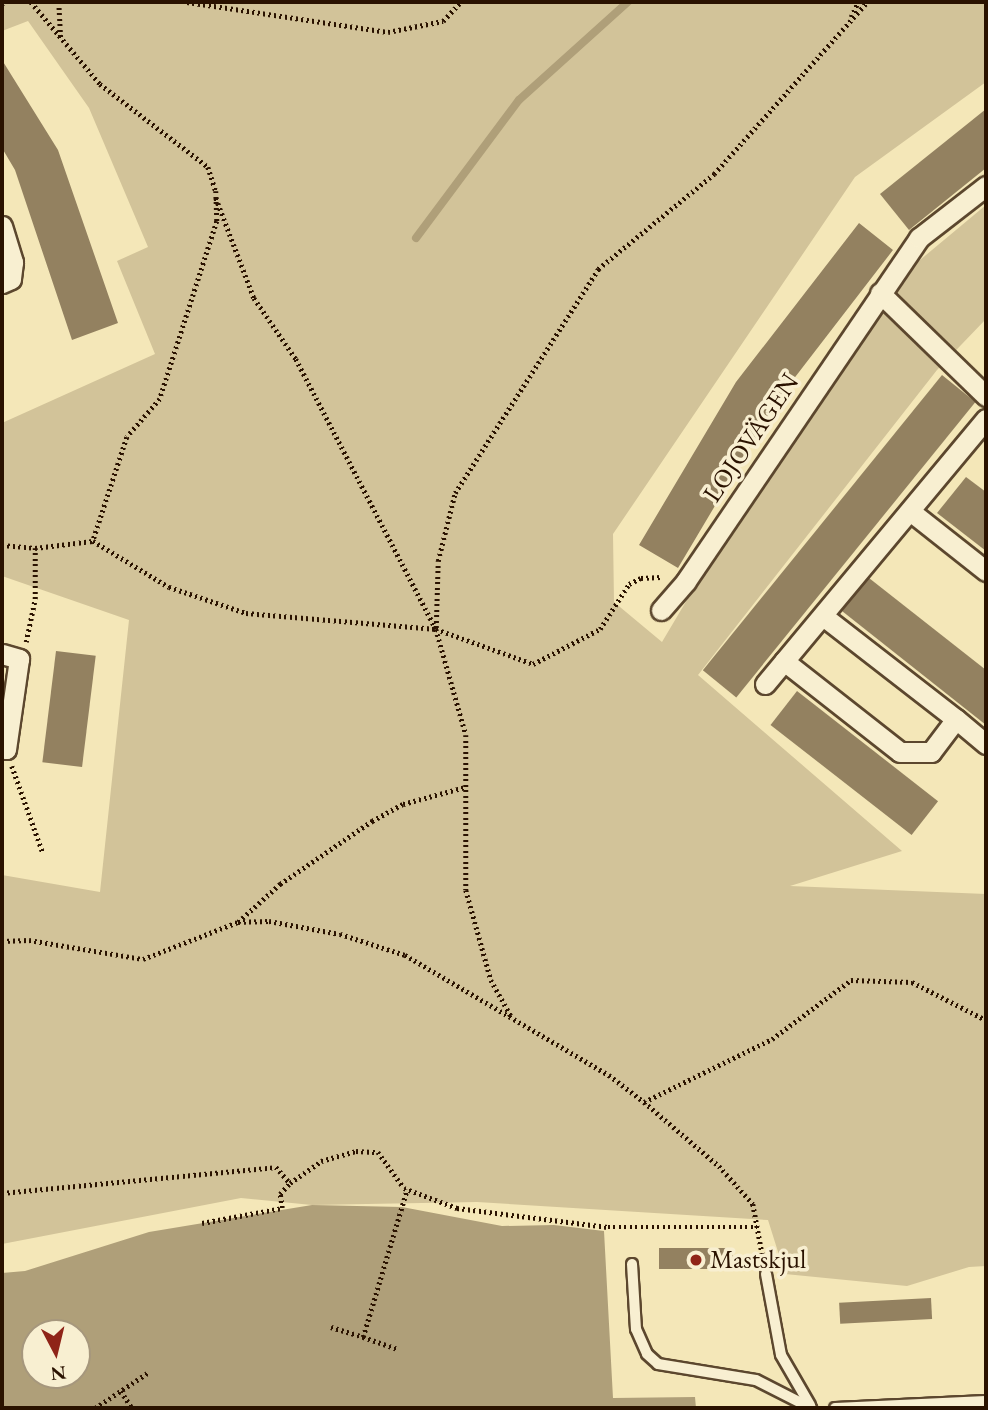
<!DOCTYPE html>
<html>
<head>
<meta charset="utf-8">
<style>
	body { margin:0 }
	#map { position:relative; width:988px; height:1410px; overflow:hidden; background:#f4e7b8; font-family:"EB Garamond",serif }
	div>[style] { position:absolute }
	.green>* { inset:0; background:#d2c399 }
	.water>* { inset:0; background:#af9f79 }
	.stream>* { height:8px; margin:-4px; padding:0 4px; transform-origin:4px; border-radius:4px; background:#af9f79 }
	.building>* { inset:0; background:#938160; transform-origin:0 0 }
	.path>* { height:4.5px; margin-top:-2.25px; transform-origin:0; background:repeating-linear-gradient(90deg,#2a1200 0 2px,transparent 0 5.5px) }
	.roads { filter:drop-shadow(2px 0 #5c472e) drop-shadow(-2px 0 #5c472e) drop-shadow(0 2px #5c472e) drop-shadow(0 -2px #5c472e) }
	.service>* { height:10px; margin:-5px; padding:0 5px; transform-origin:5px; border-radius:5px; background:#f8efd1 }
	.minor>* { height:19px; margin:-9.5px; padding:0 9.5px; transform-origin:9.5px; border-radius:9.5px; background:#f8efd1 }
	.dots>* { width:19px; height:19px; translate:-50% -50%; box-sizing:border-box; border:4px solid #f8efd1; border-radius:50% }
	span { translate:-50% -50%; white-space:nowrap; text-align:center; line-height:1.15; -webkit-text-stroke:7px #f8efd1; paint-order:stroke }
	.street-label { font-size:26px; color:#2a1200 }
	.poi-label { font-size:26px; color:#2a1200 }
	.left { translate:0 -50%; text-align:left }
	.frame { position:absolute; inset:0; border:4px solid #2a1200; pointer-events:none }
	.north { position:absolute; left:21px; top:1319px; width:70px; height:70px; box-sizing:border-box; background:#f8efd1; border:2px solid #a6977d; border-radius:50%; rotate:173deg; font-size:19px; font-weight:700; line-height:28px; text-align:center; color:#2a1200 }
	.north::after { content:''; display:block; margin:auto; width:24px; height:32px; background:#8f2418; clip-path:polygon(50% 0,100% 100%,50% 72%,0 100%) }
</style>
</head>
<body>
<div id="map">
	<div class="green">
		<i style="clip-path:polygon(2px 2px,986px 2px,986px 82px,855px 177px,613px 534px,614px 602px,662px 642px,729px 529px,908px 270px,986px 205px,986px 319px,937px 370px,698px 675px,902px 851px,790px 886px,986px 894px,986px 1266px,969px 1267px,907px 1286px,785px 1274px,768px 1220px,477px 1202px,312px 1205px,241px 1198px,2px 1244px,2px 875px,100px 892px,129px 620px,2px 576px,2px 423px,155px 354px,117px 261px,148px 247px,89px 108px,28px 21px,2px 31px)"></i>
	</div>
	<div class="water">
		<i style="clip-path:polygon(evenodd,312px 1205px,402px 1207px,502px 1226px,554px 1225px,604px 1231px,613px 1398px,695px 1397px,696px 1408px,2px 1408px,2px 1273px,25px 1271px,149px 1232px,312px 1205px,35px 1333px,77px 1333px,77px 1375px,35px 1375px,35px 1333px)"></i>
	</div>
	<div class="stream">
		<i style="left:416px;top:238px;width:172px;rotate:-53.3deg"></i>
		<i style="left:519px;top:100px;width:147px;rotate:-42deg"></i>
	</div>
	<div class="building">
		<i style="clip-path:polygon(2px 60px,58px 150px,118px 323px,72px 340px,15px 170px,2px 148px)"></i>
		<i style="clip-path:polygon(986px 109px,986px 168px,909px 230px,880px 194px)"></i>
		<i style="clip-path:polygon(859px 223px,893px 250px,779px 398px,678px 568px,639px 545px,736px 382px)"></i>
		<i style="left:942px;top:375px;width:43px;height:380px;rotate:39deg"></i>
		<i style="clip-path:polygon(966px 477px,986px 492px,986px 551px,937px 513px)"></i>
		<i style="clip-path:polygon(869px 578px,986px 670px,986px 725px,842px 611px)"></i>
		<i style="left:56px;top:651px;width:40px;height:112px;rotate:7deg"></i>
		<i style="left:797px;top:691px;width:179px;height:43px;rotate:38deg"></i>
		<i style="left:733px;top:1248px;width:21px;height:74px;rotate:90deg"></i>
		<i style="left:931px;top:1298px;width:21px;height:92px;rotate:87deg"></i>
	</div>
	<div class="path">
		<i style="left:31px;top:2px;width:107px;rotate:49.9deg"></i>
		<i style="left:100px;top:84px;width:136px;rotate:37.5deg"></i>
		<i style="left:208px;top:167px;width:25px;rotate:72deg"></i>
		<i style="left:216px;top:191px;width:30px;rotate:88deg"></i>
		<i style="left:217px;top:221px;width:187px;rotate:107.8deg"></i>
		<i style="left:160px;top:399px;width:50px;rotate:131deg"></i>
		<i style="left:127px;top:437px;width:109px;rotate:108.1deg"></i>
		<i style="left:59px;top:2px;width:36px;rotate:87deg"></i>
		<i style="left:187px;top:2px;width:203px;rotate:8.5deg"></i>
		<i style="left:388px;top:32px;width:56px;rotate:-11.3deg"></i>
		<i style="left:443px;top:21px;width:26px;rotate:-47deg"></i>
		<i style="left:2px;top:3px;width:4px;rotate:-14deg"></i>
		<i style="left:851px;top:17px;width:17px;rotate:-65deg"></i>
		<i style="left:216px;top:198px;width:107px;rotate:69.2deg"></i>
		<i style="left:254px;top:298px;width:74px;rotate:55.5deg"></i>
		<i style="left:296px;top:359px;width:304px;rotate:62.6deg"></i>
		<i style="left:436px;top:629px;width:110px;rotate:74.2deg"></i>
		<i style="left:466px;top:735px;width:155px;rotate:90deg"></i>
		<i style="left:466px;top:890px;width:93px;rotate:74.5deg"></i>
		<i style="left:491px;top:980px;width:41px;rotate:60.9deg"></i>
		<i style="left:2px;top:545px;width:33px;rotate:5deg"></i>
		<i style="left:35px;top:548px;width:58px;rotate:-6.9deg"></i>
		<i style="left:93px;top:541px;width:89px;rotate:31.2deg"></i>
		<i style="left:169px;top:587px;width:81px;rotate:18.7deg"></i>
		<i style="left:246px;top:613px;width:191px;rotate:4.8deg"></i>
		<i style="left:436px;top:629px;width:103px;rotate:19.8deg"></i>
		<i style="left:533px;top:664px;width:76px;rotate:-27.6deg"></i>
		<i style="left:600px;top:629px;width:54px;rotate:-57.2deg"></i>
		<i style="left:629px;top:584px;width:13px;rotate:-27deg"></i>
		<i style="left:641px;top:578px;width:20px;rotate:-3deg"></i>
		<i style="left:436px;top:628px;width:67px;rotate:-88.3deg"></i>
		<i style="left:438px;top:561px;width:70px;rotate:-76deg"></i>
		<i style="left:455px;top:493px;width:266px;rotate:-57.4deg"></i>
		<i style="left:598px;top:269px;width:150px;rotate:-39.3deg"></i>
		<i style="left:714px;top:174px;width:230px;rotate:-48.3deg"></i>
		<i style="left:26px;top:642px;width:44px;rotate:-78.2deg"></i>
		<i style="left:35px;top:599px;width:51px;rotate:-90deg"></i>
		<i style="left:12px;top:766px;width:92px;rotate:70.4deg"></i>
		<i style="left:238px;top:922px;width:57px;rotate:-42.1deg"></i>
		<i style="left:280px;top:884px;width:112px;rotate:-34.4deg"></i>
		<i style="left:372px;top:821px;width:35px;rotate:-29deg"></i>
		<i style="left:403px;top:804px;width:64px;rotate:-15.3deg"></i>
		<i style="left:2px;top:941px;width:27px;rotate:-2deg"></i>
		<i style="left:29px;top:940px;width:116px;rotate:9.5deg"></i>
		<i style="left:143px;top:959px;width:102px;rotate:-21.3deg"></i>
		<i style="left:238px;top:922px;width:31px;rotate:-2deg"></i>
		<i style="left:269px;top:921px;width:72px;rotate:10.4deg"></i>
		<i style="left:340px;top:934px;width:68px;rotate:17.9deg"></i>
		<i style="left:405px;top:955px;width:237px;rotate:30.5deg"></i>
		<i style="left:609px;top:1075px;width:44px;rotate:37.6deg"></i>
		<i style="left:644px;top:1102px;width:99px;rotate:40.5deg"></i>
		<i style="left:719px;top:1166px;width:51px;rotate:48.2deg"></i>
		<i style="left:753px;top:1204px;width:55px;rotate:79.5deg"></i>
		<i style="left:644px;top:1102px;width:143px;rotate:-26.2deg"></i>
		<i style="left:772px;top:1039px;width:99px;rotate:-36.8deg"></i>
		<i style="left:851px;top:980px;width:61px;rotate:1.9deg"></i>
		<i style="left:912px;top:982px;width:83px;rotate:27.2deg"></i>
		<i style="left:2px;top:1193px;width:275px;rotate:-5.4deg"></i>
		<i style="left:276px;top:1167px;width:21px;rotate:49deg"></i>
		<i style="left:202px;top:1223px;width:81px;rotate:-10.6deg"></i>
		<i style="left:282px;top:1208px;width:14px;rotate:-98deg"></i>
		<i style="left:280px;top:1194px;width:15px;rotate:-48deg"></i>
		<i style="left:290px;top:1183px;width:38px;rotate:-35deg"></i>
		<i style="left:321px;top:1161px;width:36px;rotate:-16deg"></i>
		<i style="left:356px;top:1151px;width:22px;rotate:3deg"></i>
		<i style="left:378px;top:1152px;width:44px;rotate:54.2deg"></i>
		<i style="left:404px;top:1188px;width:57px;rotate:20.7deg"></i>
		<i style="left:457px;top:1208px;width:152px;rotate:7.2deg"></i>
		<i style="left:608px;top:1227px;width:149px"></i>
		<i style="left:331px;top:1327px;width:34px;rotate:17deg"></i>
		<i style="left:363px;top:1337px;width:154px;rotate:-73.4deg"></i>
		<i style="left:363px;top:1337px;width:37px;rotate:19deg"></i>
		<i style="left:121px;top:1391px;width:20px;rotate:57deg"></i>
		<i style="left:95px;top:1408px;width:65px;rotate:-33.7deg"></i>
	</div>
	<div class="roads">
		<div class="service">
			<i style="left:632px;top:1264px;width:65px;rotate:86.5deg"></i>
			<i style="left:636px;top:1329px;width:27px;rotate:66deg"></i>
			<i style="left:647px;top:1354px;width:15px;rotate:42deg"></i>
			<i style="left:658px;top:1364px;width:99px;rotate:9.3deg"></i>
			<i style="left:756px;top:1380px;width:62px;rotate:27deg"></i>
			<i style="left:766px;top:1274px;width:82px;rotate:79.5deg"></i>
			<i style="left:781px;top:1355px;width:58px;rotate:59.9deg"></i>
			<i style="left:835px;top:1408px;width:151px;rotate:-2.7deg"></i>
		</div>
		<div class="minor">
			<i style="left:2px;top:226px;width:38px;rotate:73deg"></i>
			<i style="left:13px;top:262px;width:17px;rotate:97deg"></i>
			<i style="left:11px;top:279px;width:10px;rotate:156deg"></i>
			<i style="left:880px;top:293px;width:148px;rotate:44.2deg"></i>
			<i style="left:910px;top:511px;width:97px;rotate:38.3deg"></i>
			<i style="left:661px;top:610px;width:38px;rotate:-49deg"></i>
			<i style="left:686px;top:581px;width:415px;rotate:-55.8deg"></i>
			<i style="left:919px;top:238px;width:85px;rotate:-37.8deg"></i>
			<i style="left:823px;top:616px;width:168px;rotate:37.8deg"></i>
			<i style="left:2px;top:654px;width:18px;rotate:16deg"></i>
			<i style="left:19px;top:659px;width:91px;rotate:98.2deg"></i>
			<i style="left:6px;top:749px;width:4px;rotate:-153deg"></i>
			<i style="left:784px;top:661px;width:147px;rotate:38.1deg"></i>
			<i style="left:900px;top:752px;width:31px"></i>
			<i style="left:931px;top:752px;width:41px;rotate:-52.9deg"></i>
			<i style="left:956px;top:719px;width:39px;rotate:40deg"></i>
			<i style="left:765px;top:684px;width:345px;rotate:-50.2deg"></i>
		</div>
	</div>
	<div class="dots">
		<i style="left:696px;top:1260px;background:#8f2418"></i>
	</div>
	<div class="street-label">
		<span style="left:751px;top:438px;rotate:-56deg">LOJOVÄGEN</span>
	</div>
	<div class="poi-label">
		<span class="left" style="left:710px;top:1260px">Mastskjul</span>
	</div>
	<div class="frame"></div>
	<div class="north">N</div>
</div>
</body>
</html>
